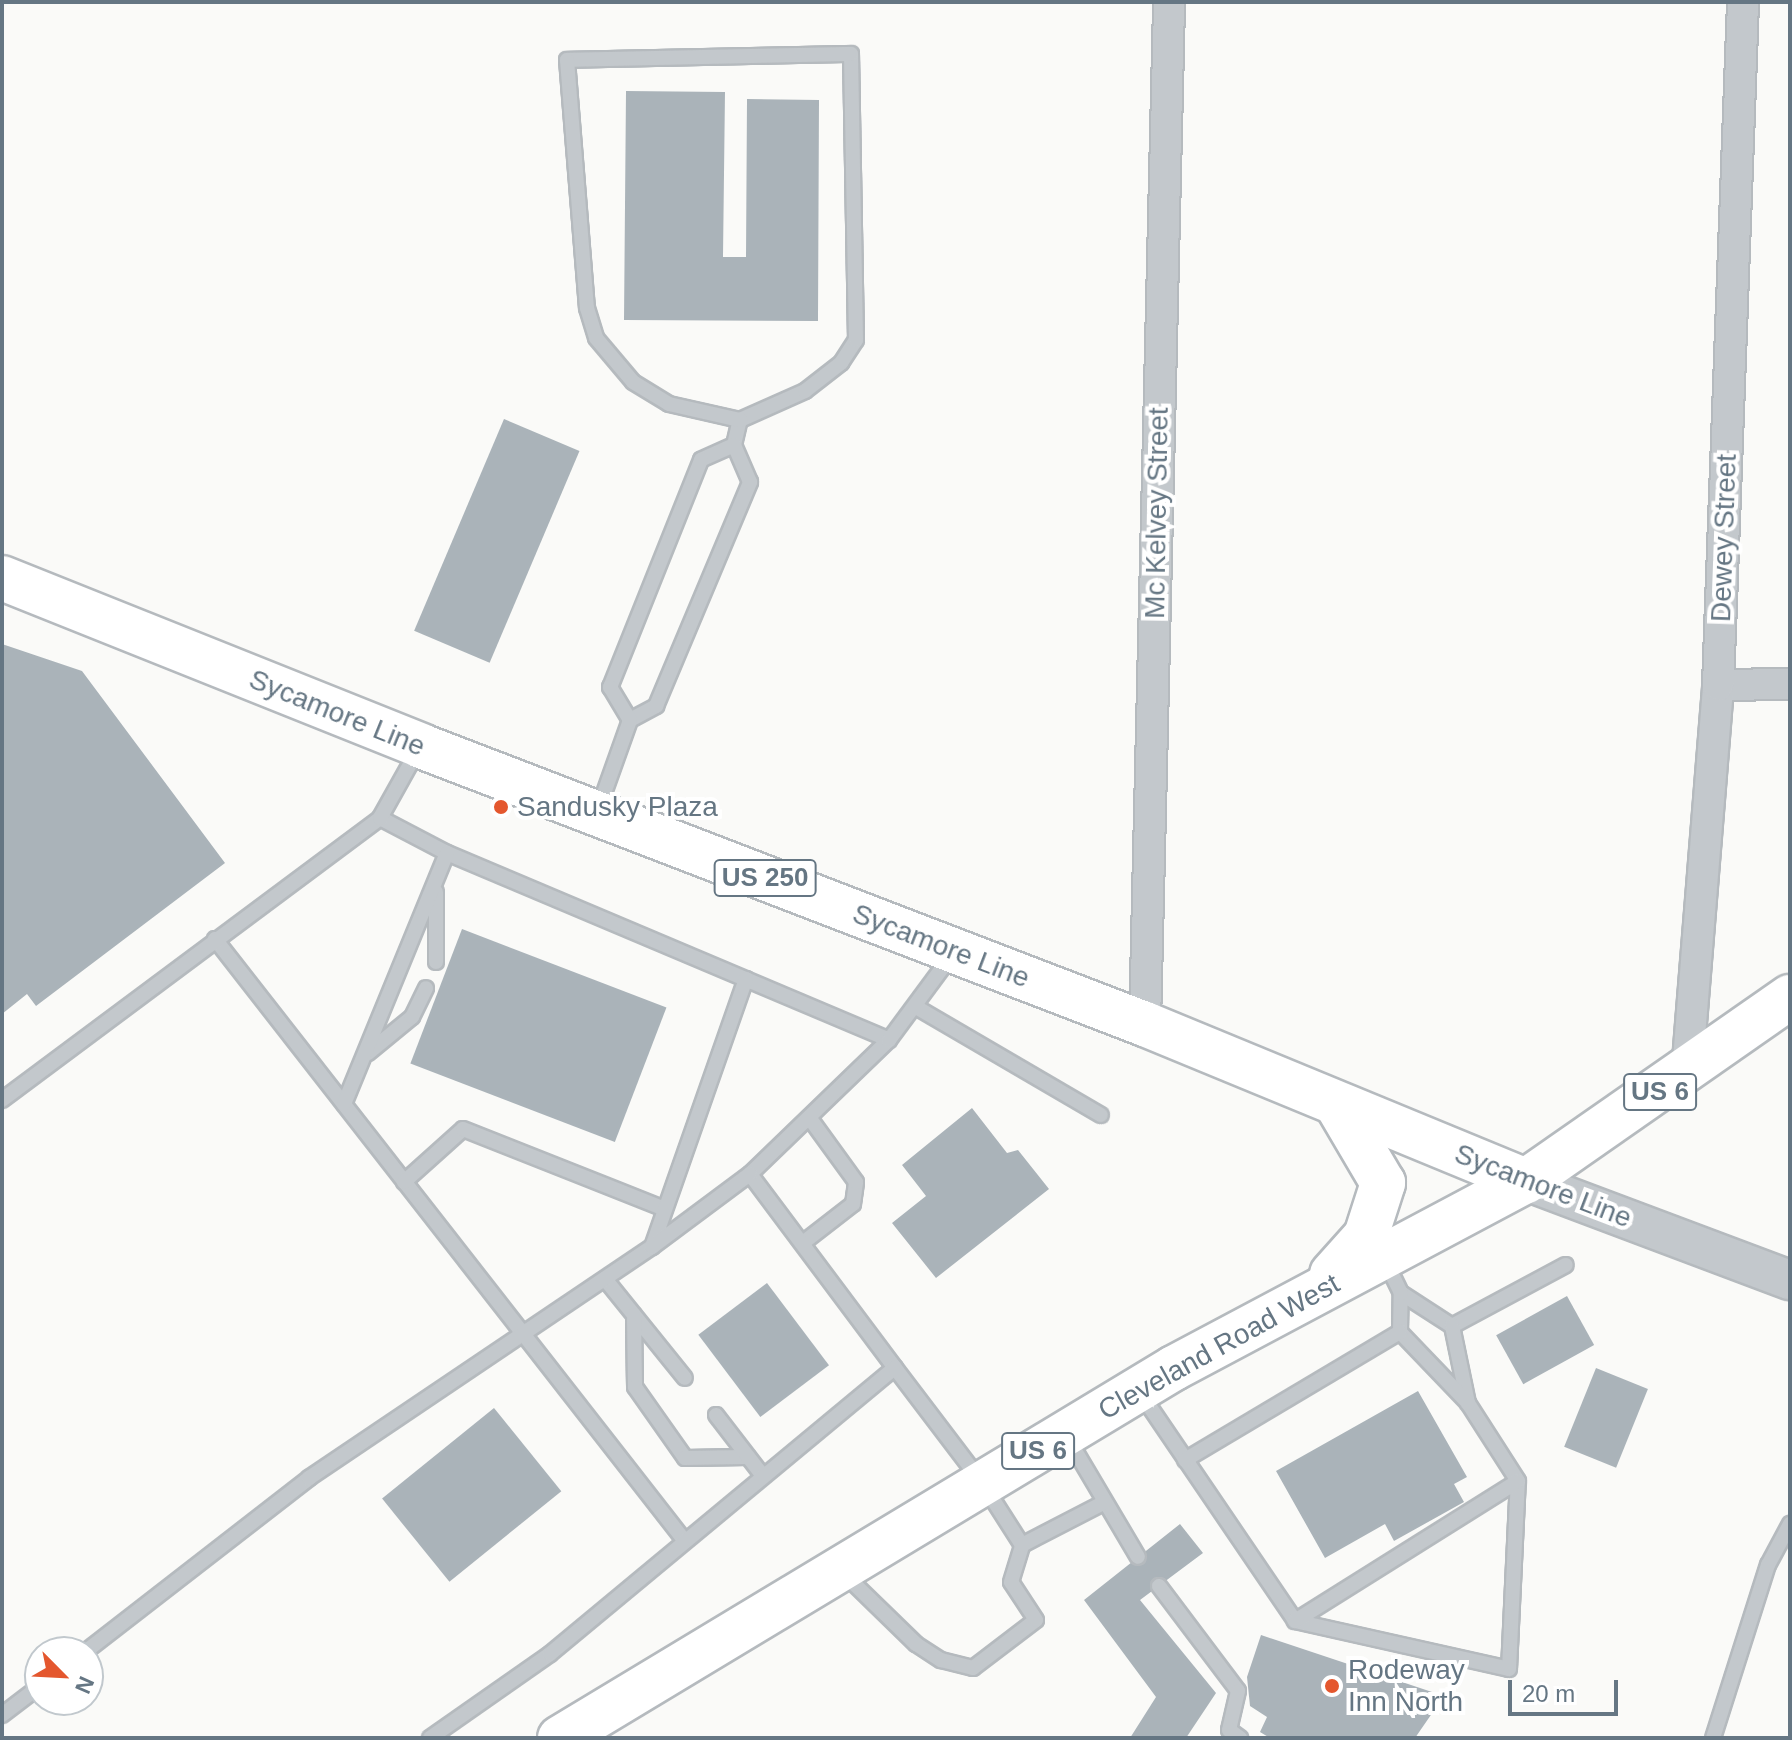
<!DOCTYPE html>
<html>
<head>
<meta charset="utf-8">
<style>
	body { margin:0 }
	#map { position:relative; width:1792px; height:1740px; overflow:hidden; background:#fafaf8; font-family:Helvetica,sans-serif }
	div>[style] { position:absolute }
	.building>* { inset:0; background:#aab3b9; transform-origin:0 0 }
	.roads { filter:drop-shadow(2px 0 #b5babe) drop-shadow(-2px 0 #b5babe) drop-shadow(0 2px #b5babe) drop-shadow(0 -2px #b5babe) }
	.service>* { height:14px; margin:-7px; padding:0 7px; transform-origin:7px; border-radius:7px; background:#c3c8cc }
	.minor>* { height:30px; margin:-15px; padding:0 15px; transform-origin:15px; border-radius:15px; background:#c3c8cc }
	.tertiary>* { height:38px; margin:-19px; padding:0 19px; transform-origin:19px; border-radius:19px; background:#c3c8cc }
	.primary>* { height:44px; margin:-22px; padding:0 22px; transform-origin:22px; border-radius:22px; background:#fff }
	.dots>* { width:22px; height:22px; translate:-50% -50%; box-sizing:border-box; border:4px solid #fff; border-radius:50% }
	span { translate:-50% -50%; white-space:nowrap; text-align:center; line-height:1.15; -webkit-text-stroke:8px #fff; paint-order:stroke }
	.shield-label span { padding:2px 6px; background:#fff; border:2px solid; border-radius:6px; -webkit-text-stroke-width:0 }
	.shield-label { font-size:26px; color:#657683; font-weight:700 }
	.street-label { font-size:28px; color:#657683 }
	.poi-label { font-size:28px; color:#657683 }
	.left { translate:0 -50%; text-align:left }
	.frame { position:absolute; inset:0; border:4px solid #657683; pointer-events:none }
	.north { position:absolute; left:24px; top:1636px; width:80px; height:80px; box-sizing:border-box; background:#fff; border:2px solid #c1c8cd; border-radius:50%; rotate:114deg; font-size:22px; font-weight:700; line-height:32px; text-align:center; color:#657683 }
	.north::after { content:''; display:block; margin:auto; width:28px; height:36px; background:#e4572e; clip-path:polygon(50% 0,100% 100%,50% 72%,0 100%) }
	.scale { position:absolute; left:1508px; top:1680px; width:110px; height:36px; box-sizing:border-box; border:4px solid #657683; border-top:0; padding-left:10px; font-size:24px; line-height:28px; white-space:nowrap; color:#657683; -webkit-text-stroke:6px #fff; paint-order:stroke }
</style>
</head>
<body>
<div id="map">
	<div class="building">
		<i style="clip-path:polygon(626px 91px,725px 92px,723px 257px,746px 257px,747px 99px,819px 100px,818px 321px,624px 320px)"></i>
		<i style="left:504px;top:419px;width:82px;height:230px;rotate:23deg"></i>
		<i style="clip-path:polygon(2px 644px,82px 671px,225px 863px,36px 1006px,27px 994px,2px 1014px)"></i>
		<i style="left:462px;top:929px;width:219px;height:144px;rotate:21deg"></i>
		<i style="clip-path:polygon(972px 1108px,1007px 1153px,1018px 1150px,1049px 1189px,936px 1278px,892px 1223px,926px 1196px,902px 1165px)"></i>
		<i style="left:767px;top:1283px;width:103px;height:86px;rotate:53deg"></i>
		<i style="left:1567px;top:1296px;width:56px;height:81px;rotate:61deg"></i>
		<i style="left:1596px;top:1368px;width:56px;height:85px;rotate:22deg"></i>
		<i style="clip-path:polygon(1418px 1391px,1467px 1477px,1454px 1484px,1464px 1502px,1394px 1541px,1385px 1524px,1325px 1558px,1276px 1471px)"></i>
		<i style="left:494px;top:1408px;width:107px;height:144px;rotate:51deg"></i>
		<i style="clip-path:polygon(1180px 1524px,1203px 1553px,1140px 1600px,1216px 1693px,1186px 1738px,1130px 1738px,1156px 1697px,1084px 1600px)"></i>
		<i style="clip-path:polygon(1261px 1635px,1444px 1696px,1415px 1738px,1270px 1738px,1260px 1732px,1267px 1717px,1250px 1706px,1247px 1677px)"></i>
	</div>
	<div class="roads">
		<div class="service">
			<i style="left:734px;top:445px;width:26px;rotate:-77deg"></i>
			<i style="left:740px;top:420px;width:71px;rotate:-24deg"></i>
			<i style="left:805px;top:391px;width:46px;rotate:-37.9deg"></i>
			<i style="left:841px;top:363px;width:27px;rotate:-57deg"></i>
			<i style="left:856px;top:340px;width:286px;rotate:-91deg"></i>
			<i style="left:851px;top:54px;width:284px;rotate:178.8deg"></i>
			<i style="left:567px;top:60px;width:249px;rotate:85.4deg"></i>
			<i style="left:587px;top:308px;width:31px;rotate:73deg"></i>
			<i style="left:596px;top:338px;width:57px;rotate:49.9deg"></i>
			<i style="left:633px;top:382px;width:42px;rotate:31.4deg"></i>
			<i style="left:669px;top:404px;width:73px;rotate:12.7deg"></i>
			<i style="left:598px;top:810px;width:96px;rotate:-70.4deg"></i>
			<i style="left:630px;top:720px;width:30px;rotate:-28deg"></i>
			<i style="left:656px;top:706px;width:243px;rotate:-67.2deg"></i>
			<i style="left:750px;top:482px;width:40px;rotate:-113.4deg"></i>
			<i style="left:734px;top:445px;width:36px;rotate:156deg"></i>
			<i style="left:701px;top:460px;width:245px;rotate:111.8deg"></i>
			<i style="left:610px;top:687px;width:39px;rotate:59deg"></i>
			<i style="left:380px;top:818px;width:76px;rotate:27.6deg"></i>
			<i style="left:447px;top:853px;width:480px;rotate:22.9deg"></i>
			<i style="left:215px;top:939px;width:762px;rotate:52.03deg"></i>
			<i style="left:436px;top:962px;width:70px;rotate:-90deg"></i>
			<i style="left:916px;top:1007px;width:214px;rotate:30.3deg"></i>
			<i style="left:368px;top:1053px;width:57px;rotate:-39.3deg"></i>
			<i style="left:412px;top:1017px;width:32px;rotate:-64deg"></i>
			<i style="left:2px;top:1100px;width:472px;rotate:-36.7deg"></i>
			<i style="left:380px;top:818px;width:78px;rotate:-60.8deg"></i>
			<i style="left:344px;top:1104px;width:271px;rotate:-67.7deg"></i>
			<i style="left:404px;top:1182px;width:79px;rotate:-41.9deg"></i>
			<i style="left:463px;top:1129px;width:215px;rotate:21.6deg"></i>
			<i style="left:804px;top:1242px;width:62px;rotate:-37.8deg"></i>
			<i style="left:853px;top:1204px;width:22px;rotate:-82deg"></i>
			<i style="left:856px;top:1182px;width:77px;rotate:-126deg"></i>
			<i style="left:652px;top:1247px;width:284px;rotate:-70.7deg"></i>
			<i style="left:605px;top:1279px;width:127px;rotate:51.1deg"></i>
			<i style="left:1401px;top:1293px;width:61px;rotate:32.9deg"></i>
			<i style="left:1452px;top:1326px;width:129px;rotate:-28.2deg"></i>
			<i style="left:634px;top:1315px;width:72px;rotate:89.2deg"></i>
			<i style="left:635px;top:1387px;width:87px;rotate:54.8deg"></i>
			<i style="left:685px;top:1458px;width:63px;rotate:-0.9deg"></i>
			<i style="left:1452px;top:1326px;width:79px;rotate:78.3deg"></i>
			<i style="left:895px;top:1368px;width:242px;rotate:-126.8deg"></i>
			<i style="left:750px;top:1174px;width:193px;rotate:-44deg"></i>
			<i style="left:889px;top:1040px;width:106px;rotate:-53.5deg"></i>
			<i style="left:1141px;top:1394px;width:274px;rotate:55.8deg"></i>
			<i style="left:1295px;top:1621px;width:219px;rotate:12.6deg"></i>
			<i style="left:1509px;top:1669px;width:188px;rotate:-87.3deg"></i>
			<i style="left:1518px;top:1481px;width:93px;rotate:-122.7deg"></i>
			<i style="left:1468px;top:1403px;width:98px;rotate:-133.8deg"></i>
			<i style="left:1400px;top:1332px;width:39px;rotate:-89deg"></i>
			<i style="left:1401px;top:1293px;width:34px;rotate:-116deg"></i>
			<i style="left:716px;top:1415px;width:77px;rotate:52.4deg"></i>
			<i style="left:1067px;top:1437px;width:139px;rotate:59.4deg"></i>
			<i style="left:1185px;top:1460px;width:250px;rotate:-30.8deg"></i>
			<i style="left:843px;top:1573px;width:102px;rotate:44.2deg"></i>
			<i style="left:916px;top:1644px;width:30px;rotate:33deg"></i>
			<i style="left:941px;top:1660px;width:33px;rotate:14deg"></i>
			<i style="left:973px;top:1668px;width:79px;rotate:-37.3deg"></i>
			<i style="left:1036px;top:1620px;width:45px;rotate:-123.3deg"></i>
			<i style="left:1011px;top:1582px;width:39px;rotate:-73deg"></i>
			<i style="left:1159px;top:1586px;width:131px;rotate:53deg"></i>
			<i style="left:1238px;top:1691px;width:40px;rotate:103deg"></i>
			<i style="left:1229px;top:1730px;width:14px;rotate:36deg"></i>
			<i style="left:1295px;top:1621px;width:263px;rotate:-32.1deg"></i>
			<i style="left:85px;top:1652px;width:284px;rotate:-37.8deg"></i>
			<i style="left:309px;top:1478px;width:414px;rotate:-34deg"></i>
			<i style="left:652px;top:1247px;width:122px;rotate:-36.7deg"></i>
			<i style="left:2px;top:1715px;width:48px;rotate:-37.3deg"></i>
			<i style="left:430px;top:1738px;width:146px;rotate:-35deg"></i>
			<i style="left:550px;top:1654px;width:448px;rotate:-39.7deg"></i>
			<i style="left:895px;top:1368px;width:146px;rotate:52.8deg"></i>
			<i style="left:983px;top:1484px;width:72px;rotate:57.4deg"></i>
			<i style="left:1022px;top:1545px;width:93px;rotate:-27.4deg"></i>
			<i style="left:1713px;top:1738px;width:182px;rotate:-72.4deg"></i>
			<i style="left:1768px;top:1565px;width:47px;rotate:-61.8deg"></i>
		</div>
		<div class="minor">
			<i style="left:1718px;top:685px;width:72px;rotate:-0.8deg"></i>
			<i style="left:1145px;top:1024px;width:1022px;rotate:-88.65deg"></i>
			<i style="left:1687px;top:1073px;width:389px;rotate:-85.4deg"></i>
			<i style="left:1718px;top:685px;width:683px;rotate:-87.9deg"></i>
		</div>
		<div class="tertiary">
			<i style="left:1526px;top:1181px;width:282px;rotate:20.6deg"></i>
		</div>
		<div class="primary">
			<i style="left:2px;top:578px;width:451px;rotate:21.8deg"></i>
			<i style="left:421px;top:746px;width:776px;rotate:21.01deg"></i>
			<i style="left:1145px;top:1024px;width:412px;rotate:22.4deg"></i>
			<i style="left:1332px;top:1274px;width:51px;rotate:-48.2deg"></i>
			<i style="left:1366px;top:1236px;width:56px;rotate:-72.2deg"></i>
			<i style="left:1383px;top:1183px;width:91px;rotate:-120.5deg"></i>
			<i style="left:560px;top:1738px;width:717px;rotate:-31.07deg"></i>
			<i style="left:1174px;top:1368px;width:399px;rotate:-28deg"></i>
			<i style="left:1526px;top:1181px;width:322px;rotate:-34.9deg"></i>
		</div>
	</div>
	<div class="dots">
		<i style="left:501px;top:807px;background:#e4572e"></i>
		<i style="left:1332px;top:1686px;background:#e4572e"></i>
	</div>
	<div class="shield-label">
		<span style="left:765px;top:878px">US 250</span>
		<span style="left:1660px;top:1092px">US 6</span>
		<span style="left:1038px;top:1451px">US 6</span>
	</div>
	<div class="street-label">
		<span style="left:1157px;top:513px;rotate:-89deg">Mc Kelvey Street</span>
		<span style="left:1724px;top:538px;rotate:-88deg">Dewey Street</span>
		<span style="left:337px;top:713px;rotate:22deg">Sycamore Line</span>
		<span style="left:941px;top:946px;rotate:21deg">Sycamore Line</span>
		<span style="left:1543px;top:1186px;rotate:21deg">Sycamore Line</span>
		<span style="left:1219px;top:1347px;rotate:-29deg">Cleveland Road West</span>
	</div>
	<div class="poi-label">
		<span class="left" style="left:517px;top:807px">Sandusky Plaza</span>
		<span class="left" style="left:1348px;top:1686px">Rodeway<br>Inn North</span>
	</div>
	<div class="frame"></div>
	<div class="north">N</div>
	<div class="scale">20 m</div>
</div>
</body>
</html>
